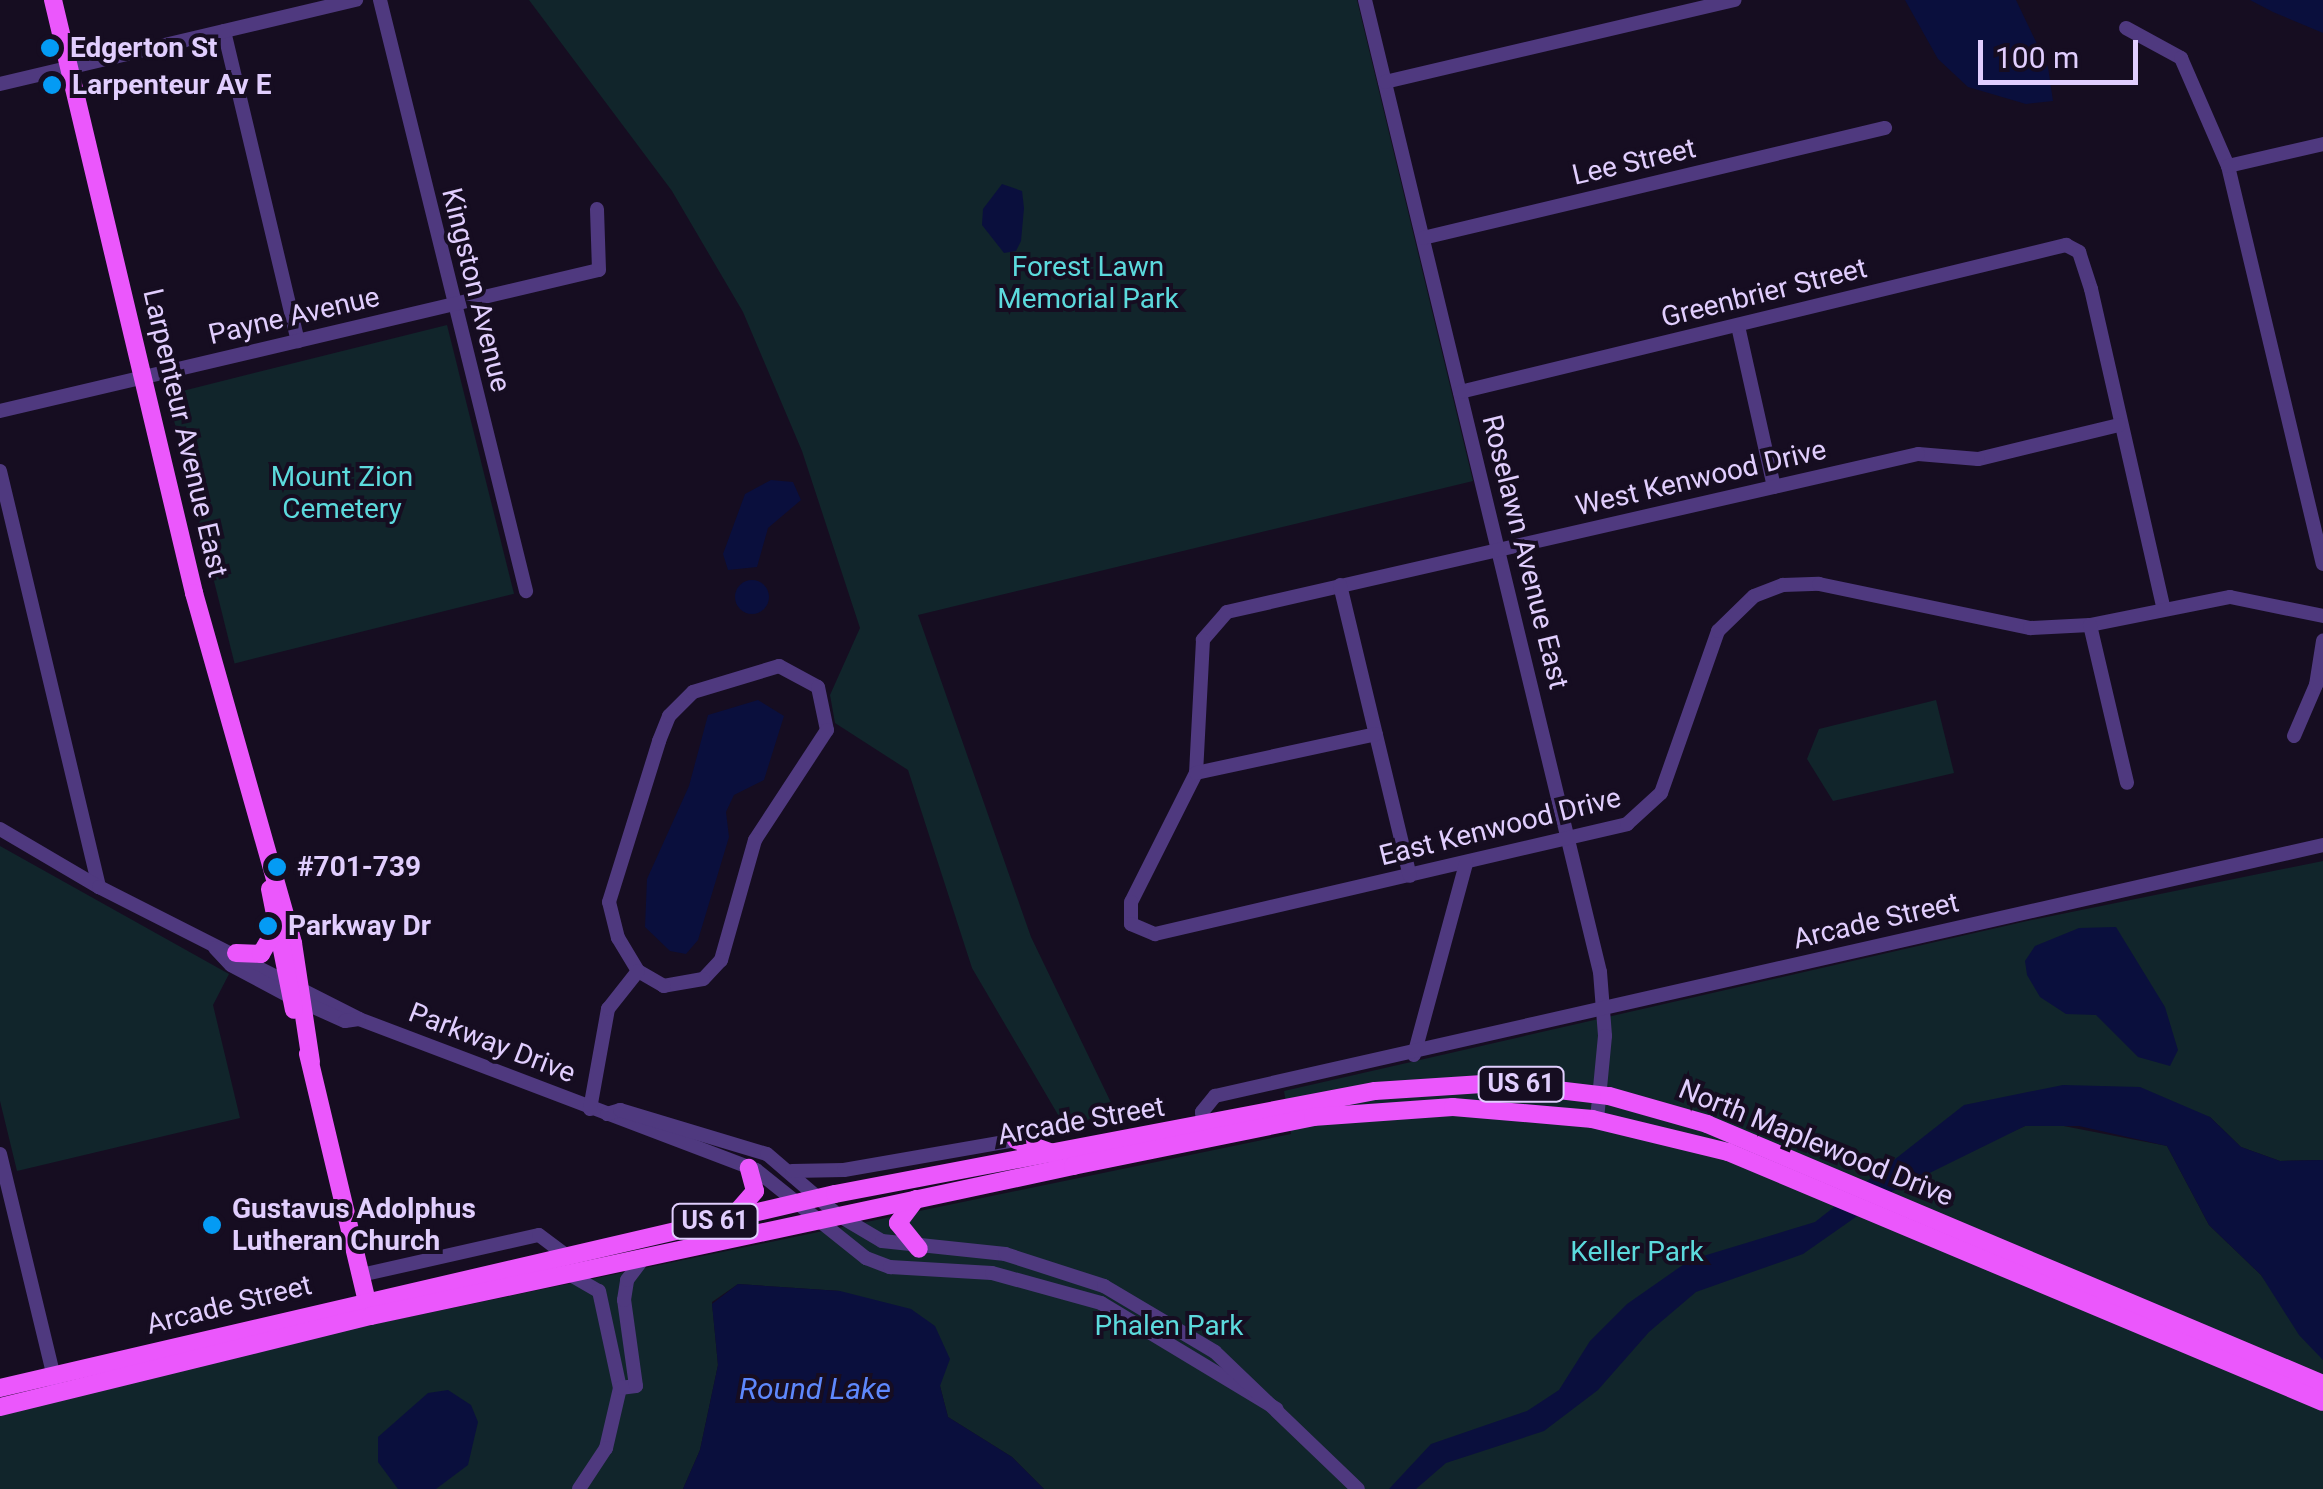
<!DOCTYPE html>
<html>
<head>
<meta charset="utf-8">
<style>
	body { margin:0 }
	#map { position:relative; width:2323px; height:1489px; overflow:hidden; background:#160d21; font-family:Roboto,sans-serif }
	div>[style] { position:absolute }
	.green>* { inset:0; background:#11252b; transform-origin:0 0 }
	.water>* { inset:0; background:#0a0f3d }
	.round { border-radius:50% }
	.minor>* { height:14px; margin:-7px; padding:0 7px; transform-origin:7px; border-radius:7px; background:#4f397f }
	.major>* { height:18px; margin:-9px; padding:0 9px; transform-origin:9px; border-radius:9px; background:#eb57fc }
	.dots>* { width:28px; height:28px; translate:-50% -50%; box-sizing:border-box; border:5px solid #160d21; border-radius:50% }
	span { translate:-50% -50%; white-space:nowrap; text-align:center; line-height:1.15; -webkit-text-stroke:8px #160d21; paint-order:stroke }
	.shield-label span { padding:2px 8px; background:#160d21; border:2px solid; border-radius:8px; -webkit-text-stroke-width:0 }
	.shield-label { font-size:25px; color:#e1cefe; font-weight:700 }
	.poi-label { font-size:28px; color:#e1cefe; font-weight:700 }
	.left { translate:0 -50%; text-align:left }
	.street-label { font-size:28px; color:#e1cefe }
	.park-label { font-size:28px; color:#5cdadd }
	.water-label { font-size:30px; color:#5e88fc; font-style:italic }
	.scale { position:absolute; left:1978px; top:40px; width:160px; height:45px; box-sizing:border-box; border:5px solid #e1cefe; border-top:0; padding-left:12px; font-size:30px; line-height:35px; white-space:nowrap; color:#e1cefe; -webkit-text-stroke:8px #160d21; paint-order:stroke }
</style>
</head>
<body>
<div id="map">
	<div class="green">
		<i style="clip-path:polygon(529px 0,1357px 0,1473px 481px,918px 615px,1031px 937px,1117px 1115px,1064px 1125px,972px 968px,908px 770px,835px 723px,830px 695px,860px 628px,802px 451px,743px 312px,672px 191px)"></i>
		<i style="left:447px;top:325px;width:277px;height:288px;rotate:76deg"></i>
		<i style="clip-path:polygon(1936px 700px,1954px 773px,1833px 801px,1807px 759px,1819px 729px)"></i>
		<i style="clip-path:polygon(0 846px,229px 974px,213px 1005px,240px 1118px,17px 1171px,0 1101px)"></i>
		<i style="clip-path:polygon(2323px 861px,2323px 1160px,2280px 1161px,2241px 1147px,2210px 1117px,2063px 1085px,1957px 1156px,2025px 1126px,2048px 1123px,2167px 1146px,2209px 1225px,2261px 1275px,2323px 1360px,2323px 1489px,1044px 1489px,1012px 1457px,948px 1417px,940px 1386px,840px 1291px,738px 1284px,712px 1302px,718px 1365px,700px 1450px,683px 1489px,0 1489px,0 1414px,365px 1326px,1291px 1134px,1284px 1091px,2027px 921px)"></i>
	</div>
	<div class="water">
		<i style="clip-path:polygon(1905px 0,2016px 0,2048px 67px,2053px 101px,2026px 104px,1968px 87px,1938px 59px)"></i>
		<i style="clip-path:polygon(2250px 0,2323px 0,2323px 33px,2273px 12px)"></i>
		<i style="clip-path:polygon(1002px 184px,1022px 191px,1024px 208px,1021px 241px,1016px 251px,1004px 253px,982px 225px,983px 209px)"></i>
		<i style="clip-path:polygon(771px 480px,793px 482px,801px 500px,768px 528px,757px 567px,728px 570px,723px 554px,745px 494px)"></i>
		<i class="round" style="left:735px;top:580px;width:34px;height:34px"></i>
		<i style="clip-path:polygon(758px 700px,784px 716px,764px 780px,734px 795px,726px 812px,729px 837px,698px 940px,686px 954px,670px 951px,645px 927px,647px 879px,689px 786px,708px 715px)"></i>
		<i style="clip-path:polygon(2116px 927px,2165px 1007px,2178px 1050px,2170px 1066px,2138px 1057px,2096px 1015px,2066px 1014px,2040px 997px,2027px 975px,2025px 961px,2035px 946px,2079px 928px)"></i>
		<i style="clip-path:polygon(2063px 1085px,2140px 1087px,2210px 1117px,2241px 1147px,2280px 1161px,2323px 1160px,2323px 1360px,2299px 1335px,2261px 1275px,2209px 1225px,2167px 1146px,2079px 1126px,2025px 1126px,1893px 1191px,1803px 1254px,1696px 1292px,1649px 1332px,1598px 1390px,1544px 1431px,1446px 1463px,1416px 1489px,1389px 1489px,1431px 1444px,1527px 1411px,1559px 1390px,1590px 1341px,1627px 1304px,1690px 1260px,1815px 1222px,1964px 1105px)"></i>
		<i style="clip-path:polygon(738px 1284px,840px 1291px,911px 1309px,935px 1326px,950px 1359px,940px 1386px,948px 1417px,1012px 1457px,1044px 1489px,683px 1489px,700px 1450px,718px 1365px,712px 1304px)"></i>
		<i style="clip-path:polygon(448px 1390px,471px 1405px,478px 1422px,468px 1465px,436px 1489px,398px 1489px,378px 1462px,378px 1437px,428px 1393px)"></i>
	</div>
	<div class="minor">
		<i style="left:380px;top:0;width:609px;rotate:76.12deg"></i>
		<i style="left:1365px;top:0;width:1000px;rotate:76.41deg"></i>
		<i style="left:1600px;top:972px;width:64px;rotate:85.5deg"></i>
		<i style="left:1605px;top:1036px;width:83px;rotate:95.5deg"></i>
		<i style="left:2126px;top:28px;width:63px;rotate:28.6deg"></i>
		<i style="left:2181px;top:58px;width:118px;rotate:66.5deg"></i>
		<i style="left:2228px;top:166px;width:409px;rotate:76.6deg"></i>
		<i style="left:224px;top:31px;width:319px;rotate:76.6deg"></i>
		<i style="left:1385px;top:82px;width:359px;rotate:-13.2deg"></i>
		<i style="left:0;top:84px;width:366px;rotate:-13.3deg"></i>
		<i style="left:2228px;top:166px;width:98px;rotate:-13deg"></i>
		<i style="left:1423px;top:238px;width:475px;rotate:-13.4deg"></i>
		<i style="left:1738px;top:326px;width:165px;rotate:77.4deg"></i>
		<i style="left:1460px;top:392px;width:624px;rotate:-13.64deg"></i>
		<i style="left:2066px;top:245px;width:15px;rotate:28deg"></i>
		<i style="left:2079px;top:252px;width:39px;rotate:72deg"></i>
		<i style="left:2091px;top:289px;width:326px;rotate:77.2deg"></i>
		<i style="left:0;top:411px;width:615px;rotate:-13.25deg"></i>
		<i style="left:599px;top:270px;width:61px;rotate:-91.9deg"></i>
		<i style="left:2119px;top:425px;width:145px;rotate:166.4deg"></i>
		<i style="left:1978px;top:459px;width:60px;rotate:-175.2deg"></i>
		<i style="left:1918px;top:454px;width:709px;rotate:167.12deg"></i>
		<i style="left:1227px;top:612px;width:37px;rotate:131deg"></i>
		<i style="left:1203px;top:640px;width:133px;rotate:93deg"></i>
		<i style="left:1196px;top:773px;width:144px;rotate:116.7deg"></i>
		<i style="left:1131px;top:902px;width:22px;rotate:90deg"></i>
		<i style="left:1131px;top:924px;width:26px;rotate:23deg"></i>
		<i style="left:1155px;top:934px;width:485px;rotate:-13.1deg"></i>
		<i style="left:1627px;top:824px;width:46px;rotate:-42.4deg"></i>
		<i style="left:1661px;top:793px;width:172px;rotate:-70.6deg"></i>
		<i style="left:1718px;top:631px;width:50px;rotate:-44.2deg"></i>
		<i style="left:1754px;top:596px;width:31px;rotate:-21deg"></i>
		<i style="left:1783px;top:585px;width:36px;rotate:-2deg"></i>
		<i style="left:1819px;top:584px;width:216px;rotate:11.8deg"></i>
		<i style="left:2030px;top:628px;width:60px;rotate:-2.9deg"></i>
		<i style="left:2090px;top:625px;width:143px;rotate:-11.3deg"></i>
		<i style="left:2230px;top:597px;width:95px;rotate:11.5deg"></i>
		<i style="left:0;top:471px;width:428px;rotate:76.6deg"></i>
		<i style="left:1340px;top:585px;width:299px;rotate:76.5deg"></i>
		<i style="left:2090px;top:625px;width:162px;rotate:76.8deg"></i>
		<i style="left:779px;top:666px;width:44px;rotate:28.3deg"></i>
		<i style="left:818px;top:687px;width:44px;rotate:78.2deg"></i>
		<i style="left:827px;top:730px;width:131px;rotate:123.2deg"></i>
		<i style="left:755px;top:840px;width:125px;rotate:105.8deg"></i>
		<i style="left:721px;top:960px;width:26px;rotate:133deg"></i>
		<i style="left:703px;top:979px;width:40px;rotate:170deg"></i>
		<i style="left:664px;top:986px;width:30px;rotate:-150deg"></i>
		<i style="left:638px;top:971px;width:39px;rotate:-121deg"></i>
		<i style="left:618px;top:938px;width:37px;rotate:-104deg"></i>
		<i style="left:609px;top:902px;width:169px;rotate:-72.7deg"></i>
		<i style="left:659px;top:741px;width:27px;rotate:-68deg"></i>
		<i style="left:669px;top:716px;width:34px;rotate:-45deg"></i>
		<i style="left:693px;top:692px;width:90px;rotate:-16.8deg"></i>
		<i style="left:2294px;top:736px;width:56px;rotate:-66.7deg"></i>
		<i style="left:2316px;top:685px;width:45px;rotate:-81deg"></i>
		<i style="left:1196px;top:773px;width:184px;rotate:-12.2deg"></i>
		<i style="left:0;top:829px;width:115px;rotate:30.4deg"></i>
		<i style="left:99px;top:887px;width:292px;rotate:26.9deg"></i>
		<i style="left:359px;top:1019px;width:425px;rotate:20.8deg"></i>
		<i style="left:756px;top:1170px;width:141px;rotate:38.7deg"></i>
		<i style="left:866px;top:1258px;width:26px;rotate:21deg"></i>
		<i style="left:890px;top:1267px;width:102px;rotate:3.4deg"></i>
		<i style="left:992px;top:1273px;width:113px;rotate:15.4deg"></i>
		<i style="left:1101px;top:1303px;width:205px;rotate:31.1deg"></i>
		<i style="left:215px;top:948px;width:23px;rotate:47deg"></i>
		<i style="left:231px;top:965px;width:68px;rotate:28.1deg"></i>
		<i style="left:291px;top:997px;width:59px;rotate:24deg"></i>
		<i style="left:345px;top:1021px;width:14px;rotate:-8deg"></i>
		<i style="left:1414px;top:1055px;width:199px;rotate:-74.8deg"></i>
		<i style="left:590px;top:1109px;width:102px;rotate:-79.8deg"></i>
		<i style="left:608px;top:1009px;width:48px;rotate:-51.7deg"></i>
		<i style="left:607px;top:1114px;width:14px;rotate:-17deg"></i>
		<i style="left:620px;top:1110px;width:153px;rotate:16.7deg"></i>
		<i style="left:767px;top:1154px;width:94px;rotate:40.7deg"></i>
		<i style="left:838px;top:1215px;width:51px;rotate:30.6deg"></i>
		<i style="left:882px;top:1241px;width:124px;rotate:6deg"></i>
		<i style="left:1005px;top:1254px;width:104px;rotate:17.9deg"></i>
		<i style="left:1104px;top:1286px;width:129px;rotate:30.7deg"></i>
		<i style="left:1215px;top:1352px;width:198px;rotate:43.8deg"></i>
		<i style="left:1204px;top:1127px;width:15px;rotate:-98deg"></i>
		<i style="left:1202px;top:1112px;width:21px;rotate:-51deg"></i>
		<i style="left:1215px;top:1096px;width:1136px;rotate:-12.76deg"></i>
		<i style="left:0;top:1154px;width:235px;rotate:76.4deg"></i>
		<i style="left:792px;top:1171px;width:52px;rotate:-1.1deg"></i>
		<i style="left:844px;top:1170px;width:175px;rotate:-9.9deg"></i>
		<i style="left:569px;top:1274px;width:34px;rotate:30deg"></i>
		<i style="left:599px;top:1291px;width:99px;rotate:77.8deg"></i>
		<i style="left:620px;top:1388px;width:62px;rotate:103.1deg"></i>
		<i style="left:606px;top:1448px;width:49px;rotate:123.4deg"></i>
		<i style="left:361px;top:1275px;width:182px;rotate:-12.7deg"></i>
		<i style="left:539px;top:1235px;width:31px;rotate:37deg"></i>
		<i style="left:620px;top:1388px;width:16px;rotate:-7deg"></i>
		<i style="left:636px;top:1386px;width:87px;rotate:-97.9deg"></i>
		<i style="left:624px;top:1300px;width:20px;rotate:-81deg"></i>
		<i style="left:627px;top:1280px;width:30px;rotate:-53deg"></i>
	</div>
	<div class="major">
		<i style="left:53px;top:0;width:610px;rotate:76.62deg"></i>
		<i style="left:194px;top:593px;width:364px;rotate:74.2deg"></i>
		<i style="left:293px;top:943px;width:120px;rotate:81.4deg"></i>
		<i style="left:270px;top:889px;width:123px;rotate:78.8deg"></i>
		<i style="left:236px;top:953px;width:25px;rotate:2deg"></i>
		<i style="left:261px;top:954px;width:24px;rotate:-60deg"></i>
		<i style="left:308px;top:1054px;width:264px;rotate:76.6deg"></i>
		<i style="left:1016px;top:1140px;width:41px;rotate:19.7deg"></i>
		<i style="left:916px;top:1199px;width:30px;rotate:127deg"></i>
		<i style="left:898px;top:1223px;width:33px;rotate:51deg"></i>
		<i style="left:736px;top:1213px;width:29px;rotate:-49deg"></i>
		<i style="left:755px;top:1191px;width:24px;rotate:-105deg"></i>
		<i style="left:0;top:1388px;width:857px;rotate:-13.08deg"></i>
		<i style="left:835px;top:1194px;width:550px;rotate:-10.8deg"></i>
		<i style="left:1375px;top:1091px;width:123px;rotate:-3.7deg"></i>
		<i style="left:1498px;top:1083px;width:112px;rotate:6.7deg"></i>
		<i style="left:1609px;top:1096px;width:102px;rotate:15.9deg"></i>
		<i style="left:1707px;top:1124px;width:669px;rotate:22.88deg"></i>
		<i style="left:0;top:1407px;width:382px;rotate:-13.8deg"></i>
		<i style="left:371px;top:1316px;width:718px;rotate:-12.06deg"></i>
		<i style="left:1073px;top:1166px;width:245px;rotate:-11.5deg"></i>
		<i style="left:1313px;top:1117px;width:140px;rotate:-4.1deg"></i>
		<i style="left:1453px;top:1107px;width:140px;rotate:4.9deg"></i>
		<i style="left:1592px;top:1119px;width:140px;rotate:13.6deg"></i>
		<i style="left:1728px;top:1152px;width:645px;rotate:22.79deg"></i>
	</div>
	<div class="dots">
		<i style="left:50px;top:48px;background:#049bf4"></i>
		<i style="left:52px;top:85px;background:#049bf4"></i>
		<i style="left:277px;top:867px;background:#049bf4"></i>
		<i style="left:268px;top:926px;background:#049bf4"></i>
		<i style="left:212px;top:1225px;background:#049bf4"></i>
	</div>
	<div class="shield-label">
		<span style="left:1521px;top:1084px">US 61</span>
		<span style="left:715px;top:1221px">US 61</span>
	</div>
	<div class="poi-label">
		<span class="left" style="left:70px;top:48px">Edgerton St</span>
		<span class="left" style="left:72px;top:85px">Larpenteur Av E</span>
		<span class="left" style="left:297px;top:867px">#701-739</span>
		<span class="left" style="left:288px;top:926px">Parkway Dr</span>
		<span class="left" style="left:232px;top:1225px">Gustavus Adolphus<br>Lutheran Church</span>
	</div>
	<div class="street-label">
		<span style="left:1634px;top:162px;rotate:-13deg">Lee Street</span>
		<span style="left:476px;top:290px;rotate:76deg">Kingston Avenue</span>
		<span style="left:1764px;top:293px;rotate:-14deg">Greenbrier Street</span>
		<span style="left:294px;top:316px;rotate:-13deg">Payne Avenue</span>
		<span style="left:185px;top:433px;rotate:77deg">Larpenteur Avenue East</span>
		<span style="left:1701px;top:478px;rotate:-13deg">West Kenwood Drive</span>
		<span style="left:1525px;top:552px;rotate:76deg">Roselawn Avenue East</span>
		<span style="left:1500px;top:827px;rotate:-14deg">East Kenwood Drive</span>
		<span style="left:1876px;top:921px;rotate:-13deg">Arcade Street</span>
		<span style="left:492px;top:1043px;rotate:21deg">Parkway Drive</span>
		<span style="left:1081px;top:1121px;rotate:-10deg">Arcade Street</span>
		<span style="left:1816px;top:1143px;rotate:22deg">North Maplewood Drive</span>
		<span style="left:229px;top:1305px;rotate:-14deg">Arcade Street</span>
	</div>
	<div class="park-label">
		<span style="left:1088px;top:283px">Forest Lawn<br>Memorial Park</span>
		<span style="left:342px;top:493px">Mount Zion<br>Cemetery</span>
		<span style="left:1637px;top:1252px">Keller Park</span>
		<span style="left:1169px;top:1326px">Phalen Park</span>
	</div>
	<div class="water-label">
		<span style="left:815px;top:1389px">Round Lake</span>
	</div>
	<div class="scale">100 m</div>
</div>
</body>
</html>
